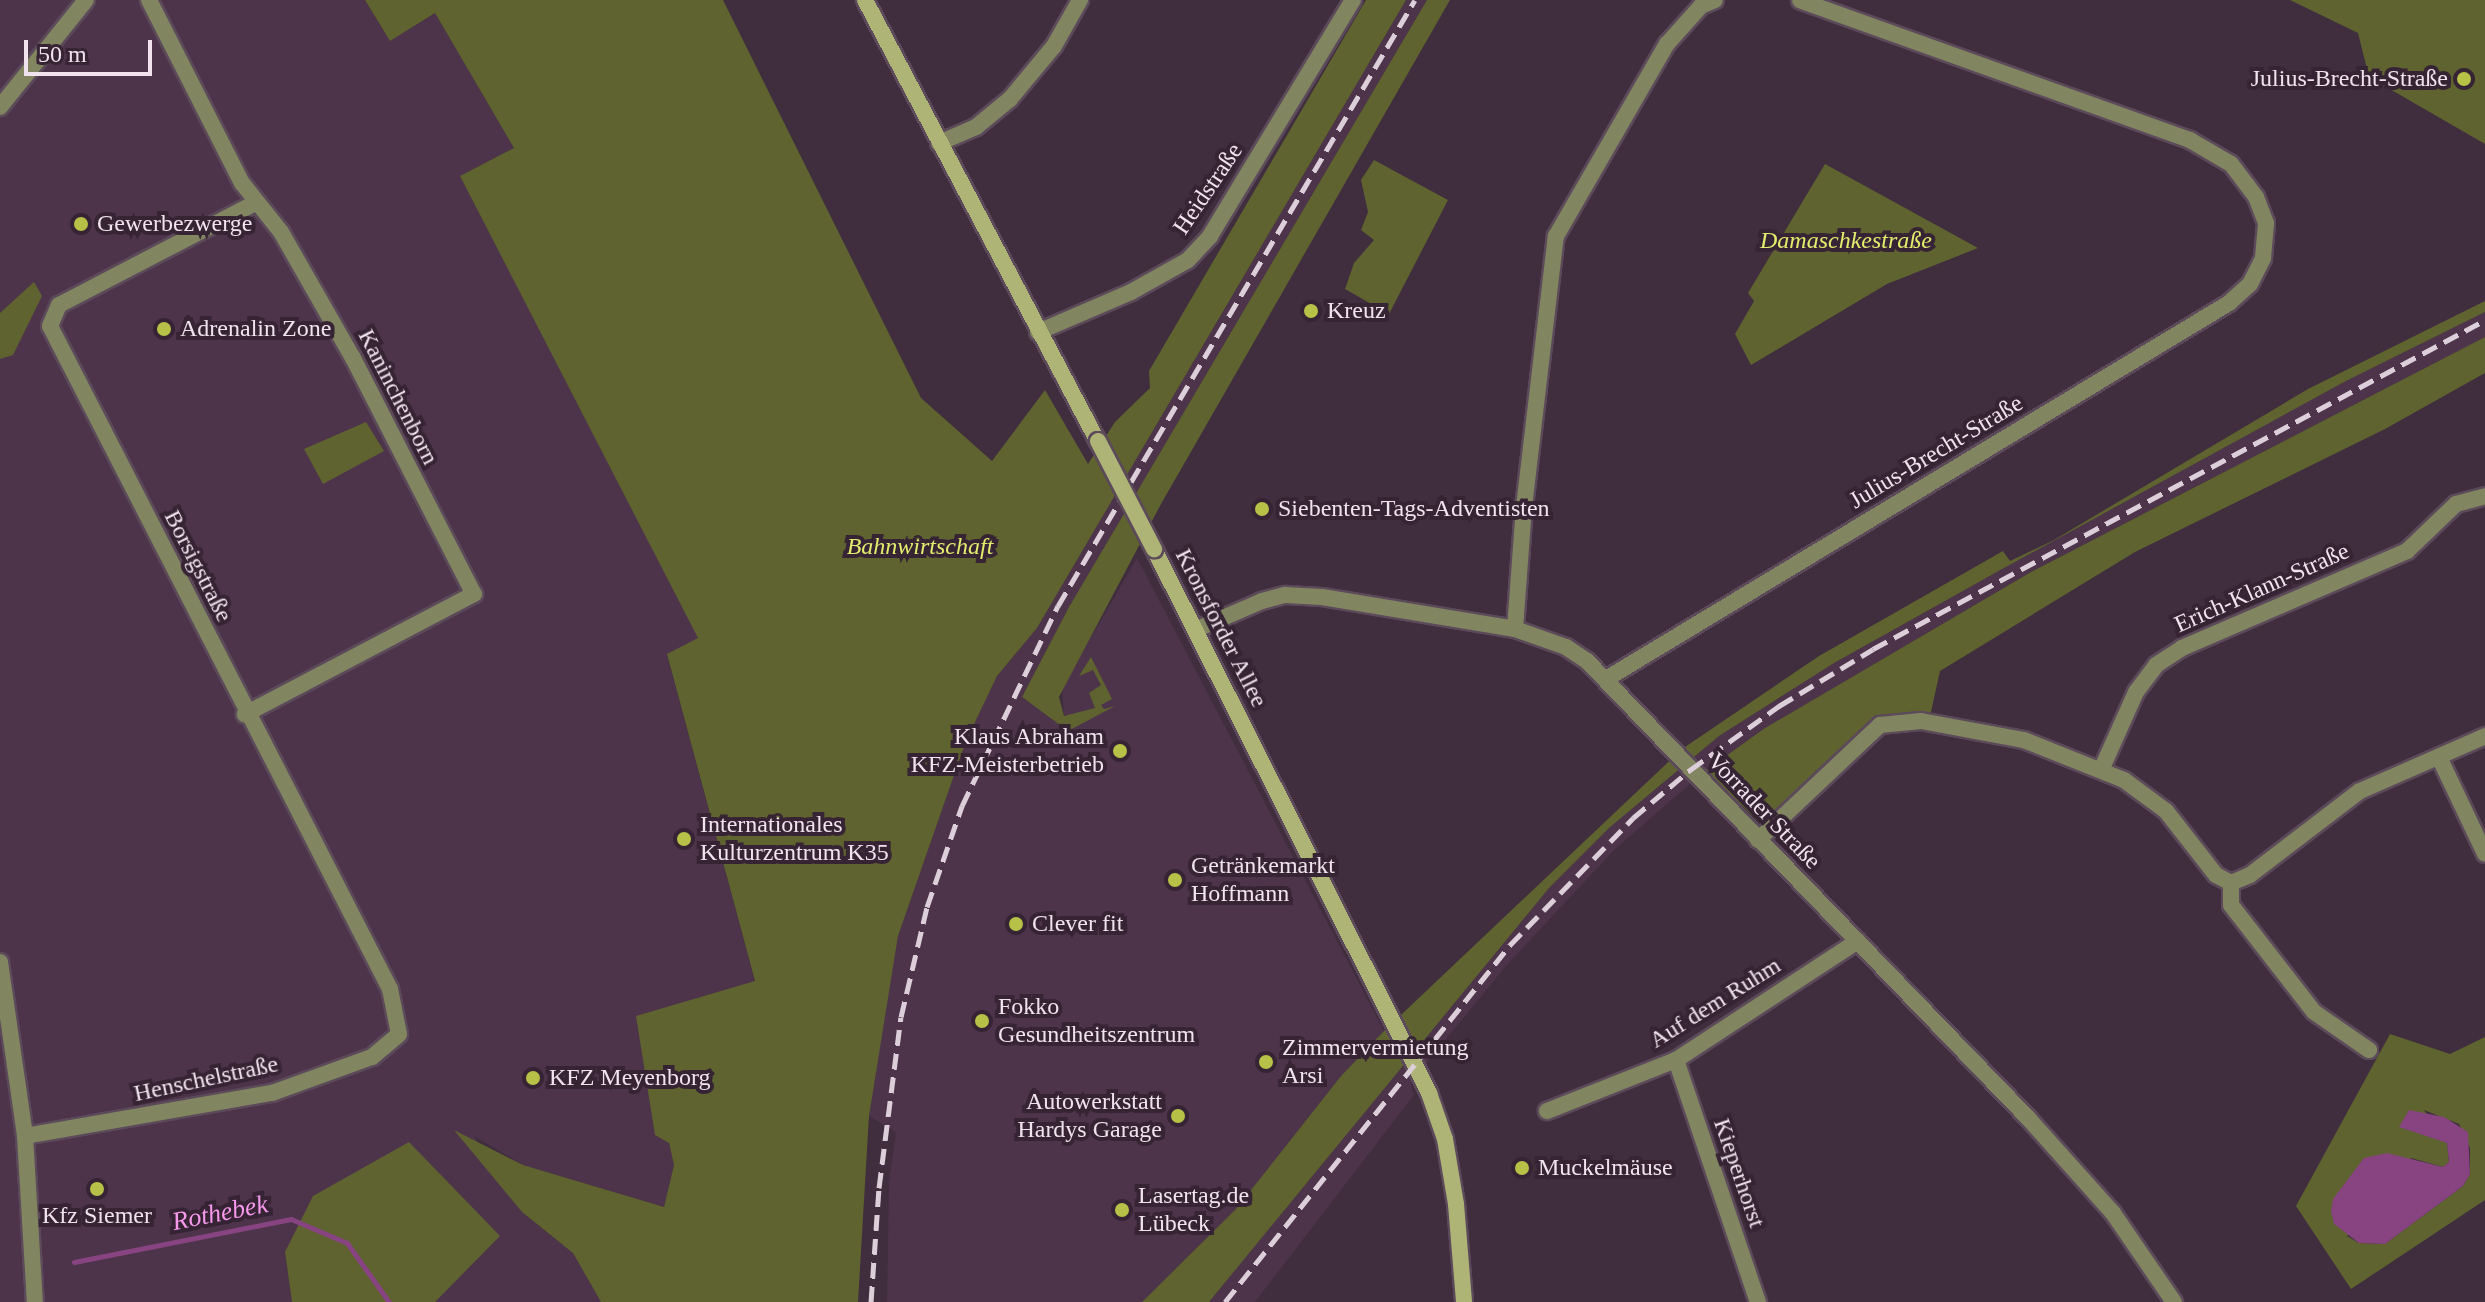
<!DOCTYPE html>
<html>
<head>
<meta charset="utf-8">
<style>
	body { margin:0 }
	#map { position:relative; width:2485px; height:1302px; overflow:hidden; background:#402d3e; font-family:"Times New Roman",serif }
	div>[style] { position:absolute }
	.built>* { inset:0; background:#4d344a }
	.green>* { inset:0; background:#5e632f }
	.water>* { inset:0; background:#874481 }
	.stream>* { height:5px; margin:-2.5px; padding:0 2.5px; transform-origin:2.5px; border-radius:2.5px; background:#874481 }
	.roads { filter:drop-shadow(2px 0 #5c4a5a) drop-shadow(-2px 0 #5c4a5a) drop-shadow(0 2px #5c4a5a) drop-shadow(0 -2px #5c4a5a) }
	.minor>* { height:16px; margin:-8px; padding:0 8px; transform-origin:8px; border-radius:8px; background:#818660 }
	.tertiary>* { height:16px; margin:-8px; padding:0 8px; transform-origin:8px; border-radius:8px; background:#818660 }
	.secondary>* { height:16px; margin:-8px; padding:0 8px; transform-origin:8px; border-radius:8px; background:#adb476 }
	.rail>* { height:5px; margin-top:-2.5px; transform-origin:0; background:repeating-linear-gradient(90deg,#dccfda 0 16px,transparent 0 24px) }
	.bridges { filter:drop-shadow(2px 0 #5c4a5a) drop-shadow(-2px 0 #5c4a5a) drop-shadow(0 2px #5c4a5a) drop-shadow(0 -2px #5c4a5a) }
	.secondary-bridge>* { height:16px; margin:-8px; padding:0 8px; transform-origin:8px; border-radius:8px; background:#adb476 }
	.dots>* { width:22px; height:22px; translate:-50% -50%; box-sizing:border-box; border:4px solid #362334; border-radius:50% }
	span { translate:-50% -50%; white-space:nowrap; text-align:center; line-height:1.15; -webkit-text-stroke:8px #362334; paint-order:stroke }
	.poi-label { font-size:24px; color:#f0e3ee }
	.right { translate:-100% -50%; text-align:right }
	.left { translate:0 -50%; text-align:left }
	.street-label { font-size:24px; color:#f0e3ee }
	.park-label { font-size:24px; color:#e2ed6d; font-style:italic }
	.water-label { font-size:26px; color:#f699ec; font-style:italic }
	.scale { position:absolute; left:24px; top:40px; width:128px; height:36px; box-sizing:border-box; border:4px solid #f0e3ee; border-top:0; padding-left:10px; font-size:24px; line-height:28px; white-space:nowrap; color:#f0e3ee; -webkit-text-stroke:6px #362334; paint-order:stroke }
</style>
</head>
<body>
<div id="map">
	<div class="built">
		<i style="clip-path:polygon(0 0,365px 0,390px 41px,435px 13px,514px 148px,460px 176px,699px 638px,667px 655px,755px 982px,669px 1143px,674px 1165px,664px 1207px,523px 1165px,474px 1136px,522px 1212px,573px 1253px,601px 1302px,435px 1302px,285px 1252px,292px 1302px,0 1302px)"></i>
		<i style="clip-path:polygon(1406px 0,1427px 0,1069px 607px,1022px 697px,1068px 731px,1081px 714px,1064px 716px,1062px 688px,1137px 558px,1384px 1031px,1341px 1076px,1236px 1209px,1142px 1302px,887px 1302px,889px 1182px,896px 1132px,869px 1116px,878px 1044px,898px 936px,966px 741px,997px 676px,1037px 628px)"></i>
		<i style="clip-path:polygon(2485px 312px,2485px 337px,2031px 572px,1765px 728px,1705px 771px,1614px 850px,1505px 967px,1411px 1082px,1413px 1096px,1255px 1302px,1209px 1302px,1549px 888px,1609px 828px,1719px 736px,1834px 663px,2004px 568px,2346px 381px)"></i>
	</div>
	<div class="green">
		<i style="clip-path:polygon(365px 0,723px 0,921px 398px,992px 461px,1045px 390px,1088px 464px,1115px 422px,1150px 388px,1149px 371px,1366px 0,1406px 0,1037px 628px,997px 676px,966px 741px,898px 936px,869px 1116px,858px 1302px,601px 1302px,573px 1253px,522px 1212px,454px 1130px,523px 1165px,664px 1207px,674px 1165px,669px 1143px,655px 1135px,636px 1016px,755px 981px,667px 654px,698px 638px,460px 176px,514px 148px,435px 13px,390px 41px)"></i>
		<i style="clip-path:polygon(1427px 0,1450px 0,1161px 504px,1059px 697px,1064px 716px,1095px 708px,1089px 693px,1101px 685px,1093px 670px,1079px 676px,1091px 657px,1112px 699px,1101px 705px,1104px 709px,1115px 706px,1068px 731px,1022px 697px,1069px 607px)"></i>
		<i style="clip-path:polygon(2290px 0,2485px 0,2485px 144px,2369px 77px,2358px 33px)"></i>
		<i style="clip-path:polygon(1374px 160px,1448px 200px,1389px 314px,1345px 289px,1354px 263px,1374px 240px,1361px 230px,1368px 212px,1361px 180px)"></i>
		<i style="clip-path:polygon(1825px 164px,1978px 248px,1887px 284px,1751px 365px,1735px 334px,1754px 301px,1748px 293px)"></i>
		<i style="clip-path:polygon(34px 282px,42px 296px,13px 355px,0 359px,0 313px)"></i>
		<i style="clip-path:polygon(2485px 301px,2485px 312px,2346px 381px,2004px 568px,1834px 663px,1719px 736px,1609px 828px,1549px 888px,1209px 1302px,1142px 1302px,1236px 1209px,1341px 1076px,1384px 1031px,1682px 749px,1819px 656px,2003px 551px,2010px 561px,2054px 540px,2308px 389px)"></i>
		<i style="clip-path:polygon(2485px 337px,2485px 373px,2385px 429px,2135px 552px,1940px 671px,1931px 712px,1878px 719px,1768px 819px,1757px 820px,1705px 771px,1765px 728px,2031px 572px)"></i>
		<i style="clip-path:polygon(366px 422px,384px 451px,323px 484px,304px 449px)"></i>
		<i style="clip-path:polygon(evenodd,2390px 1034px,2450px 1054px,2485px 1037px,2485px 1200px,2351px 1289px,2296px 1206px,2390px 1034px,2424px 1110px,2459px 1124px,2470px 1148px,2470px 1174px,2463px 1186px,2385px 1244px,2359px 1243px,2347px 1236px,2411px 1158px,2443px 1167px,2449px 1162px,2447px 1143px,2424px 1110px)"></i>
		<i style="clip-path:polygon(409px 1142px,500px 1236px,435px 1302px,292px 1302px,285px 1252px,313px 1196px)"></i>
	</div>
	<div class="water">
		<i style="clip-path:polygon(2409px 1110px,2444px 1117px,2468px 1132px,2470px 1174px,2463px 1186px,2385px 1244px,2359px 1243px,2334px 1224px,2331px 1211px,2333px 1199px,2364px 1158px,2387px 1153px,2443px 1167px,2449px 1162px,2447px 1143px,2399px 1127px)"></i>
	</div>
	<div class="stream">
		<i style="left:74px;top:1262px;width:221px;rotate:-11.2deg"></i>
		<i style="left:291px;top:1219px;width:61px;rotate:23.2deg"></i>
		<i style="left:347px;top:1243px;width:72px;rotate:54.6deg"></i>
	</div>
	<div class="roads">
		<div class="minor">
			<i style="left:149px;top:0;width:205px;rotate:63.1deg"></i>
			<i style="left:242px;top:183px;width:63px;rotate:51.5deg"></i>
			<i style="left:281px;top:232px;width:145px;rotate:60.3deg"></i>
			<i style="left:353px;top:358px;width:265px;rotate:62.9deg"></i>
			<i style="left:474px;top:594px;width:259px;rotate:152.3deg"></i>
			<i style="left:0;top:107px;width:137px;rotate:-51.2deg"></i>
			<i style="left:939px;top:143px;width:40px;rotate:-23.4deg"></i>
			<i style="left:976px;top:127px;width:44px;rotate:-39.5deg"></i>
			<i style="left:1010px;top:99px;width:69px;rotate:-50.3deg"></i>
			<i style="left:1054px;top:46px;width:53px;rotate:-60.5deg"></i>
			<i style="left:1038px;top:332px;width:101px;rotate:-23.3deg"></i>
			<i style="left:1131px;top:292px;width:65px;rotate:-29.3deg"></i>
			<i style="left:1188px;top:260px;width:33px;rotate:-47deg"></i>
			<i style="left:1210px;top:236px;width:276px;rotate:-58.8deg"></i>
			<i style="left:1515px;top:629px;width:122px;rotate:-85.8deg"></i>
			<i style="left:1524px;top:507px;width:273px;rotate:-83.3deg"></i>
			<i style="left:1556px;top:236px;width:222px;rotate:-60deg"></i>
			<i style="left:1667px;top:44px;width:51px;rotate:-48.2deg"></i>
			<i style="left:1701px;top:6px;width:15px;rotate:-23deg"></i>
			<i style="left:1606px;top:679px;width:728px;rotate:-31.11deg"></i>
			<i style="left:2229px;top:303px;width:28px;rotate:-42deg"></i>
			<i style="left:2250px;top:284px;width:29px;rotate:-63deg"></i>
			<i style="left:2263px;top:258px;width:35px;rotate:-85deg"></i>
			<i style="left:2266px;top:223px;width:28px;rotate:-111deg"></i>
			<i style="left:2256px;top:197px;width:41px;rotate:-127.1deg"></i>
			<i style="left:2231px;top:164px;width:48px;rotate:-149.7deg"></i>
			<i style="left:2190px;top:140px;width:414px;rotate:-160.3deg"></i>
			<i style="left:2439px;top:757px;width:107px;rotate:64.6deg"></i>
			<i style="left:2102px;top:768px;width:83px;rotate:-65.9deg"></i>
			<i style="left:2136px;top:692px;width:34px;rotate:-53deg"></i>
			<i style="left:2156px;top:665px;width:31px;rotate:-33deg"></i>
			<i style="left:2182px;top:648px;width:245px;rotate:-23.3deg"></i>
			<i style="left:2407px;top:551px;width:68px;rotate:-43.8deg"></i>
			<i style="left:2456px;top:504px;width:30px;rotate:-15deg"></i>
			<i style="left:1758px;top:840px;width:168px;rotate:-43.3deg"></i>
			<i style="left:1880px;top:725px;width:41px;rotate:-5.6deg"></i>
			<i style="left:1921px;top:721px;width:105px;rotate:10.5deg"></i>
			<i style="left:2024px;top:740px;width:108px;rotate:21.8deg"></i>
			<i style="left:2124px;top:780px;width:52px;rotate:36.4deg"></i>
			<i style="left:2166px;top:811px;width:81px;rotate:52deg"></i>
			<i style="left:2216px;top:875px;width:17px;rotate:28deg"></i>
			<i style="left:2231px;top:883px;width:21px;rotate:-23deg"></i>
			<i style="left:2250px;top:875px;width:138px;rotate:-37.4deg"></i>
			<i style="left:2360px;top:791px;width:137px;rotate:-23.7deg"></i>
			<i style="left:2231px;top:883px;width:22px;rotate:90deg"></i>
			<i style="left:2231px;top:905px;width:135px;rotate:52.2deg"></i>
			<i style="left:2314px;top:1012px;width:67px;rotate:34.6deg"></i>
			<i style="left:0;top:962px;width:176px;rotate:81.8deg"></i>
			<i style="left:25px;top:1136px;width:166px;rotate:86.6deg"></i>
			<i style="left:1676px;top:1060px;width:256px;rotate:71.3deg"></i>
			<i style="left:1547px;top:1111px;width:139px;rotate:-21.6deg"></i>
			<i style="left:1676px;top:1060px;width:217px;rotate:-33.2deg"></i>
			<i style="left:25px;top:1136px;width:251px;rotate:-9.9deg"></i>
			<i style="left:272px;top:1093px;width:106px;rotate:-19.8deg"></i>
			<i style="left:372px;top:1057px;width:35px;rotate:-40deg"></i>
			<i style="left:399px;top:1034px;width:46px;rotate:-101.3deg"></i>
			<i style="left:390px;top:989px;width:745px;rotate:-117.15deg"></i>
			<i style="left:50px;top:326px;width:23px;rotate:-67deg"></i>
			<i style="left:59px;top:305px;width:223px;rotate:-27.5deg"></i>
		</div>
		<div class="tertiary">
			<i style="left:1195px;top:630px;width:73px;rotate:-23.4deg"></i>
			<i style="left:1262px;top:601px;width:24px;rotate:-15deg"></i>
			<i style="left:1285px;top:595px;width:37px;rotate:3deg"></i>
			<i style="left:1322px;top:597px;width:196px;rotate:9.4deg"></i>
			<i style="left:1515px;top:629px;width:54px;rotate:19.4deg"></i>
			<i style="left:1566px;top:647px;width:25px;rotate:34deg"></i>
			<i style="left:1587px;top:661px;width:635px;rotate:46.02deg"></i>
			<i style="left:2028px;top:1118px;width:127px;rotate:48.2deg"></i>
			<i style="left:2113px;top:1213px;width:108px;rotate:55.6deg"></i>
		</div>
		<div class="secondary">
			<i style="left:865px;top:0;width:499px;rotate:62.2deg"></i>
			<i style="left:1154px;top:549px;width:610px;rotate:63.18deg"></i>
			<i style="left:1429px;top:1093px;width:49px;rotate:70.8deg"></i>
			<i style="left:1445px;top:1139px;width:66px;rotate:80.4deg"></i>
			<i style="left:1456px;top:1204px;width:98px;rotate:85.3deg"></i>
		</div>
	</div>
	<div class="rail">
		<i style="left:871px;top:1302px;width:114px;rotate:-86deg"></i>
		<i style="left:879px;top:1188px;width:172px;rotate:-82.7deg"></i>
		<i style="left:901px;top:1017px;width:113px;rotate:-76.7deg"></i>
		<i style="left:927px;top:907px;width:107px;rotate:-70.9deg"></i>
		<i style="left:962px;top:806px;width:222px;rotate:-64.4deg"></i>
		<i style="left:1058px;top:606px;width:703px;rotate:-59.5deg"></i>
		<i style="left:1225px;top:1302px;width:457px;rotate:-51.4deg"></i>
		<i style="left:1510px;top:945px;width:177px;rotate:-45.9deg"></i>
		<i style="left:1633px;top:818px;width:75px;rotate:-40.1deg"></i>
		<i style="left:1690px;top:770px;width:110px;rotate:-35.7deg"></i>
		<i style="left:1779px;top:706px;width:110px;rotate:-31.2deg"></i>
		<i style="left:1873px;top:649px;width:695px;rotate:-28.26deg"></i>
	</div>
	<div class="bridges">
		<div class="secondary-bridge">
			<i style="left:1098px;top:441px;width:122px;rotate:62.6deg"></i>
		</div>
	</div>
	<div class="dots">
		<i style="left:2464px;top:79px;background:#b8c147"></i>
		<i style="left:81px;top:224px;background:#b8c147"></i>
		<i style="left:1311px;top:311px;background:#b8c147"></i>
		<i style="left:164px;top:329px;background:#b8c147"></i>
		<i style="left:1262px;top:509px;background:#b8c147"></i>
		<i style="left:1120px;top:751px;background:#b8c147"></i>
		<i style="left:684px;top:839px;background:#b8c147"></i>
		<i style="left:1175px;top:880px;background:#b8c147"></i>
		<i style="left:1016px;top:924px;background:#b8c147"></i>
		<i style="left:982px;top:1021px;background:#b8c147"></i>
		<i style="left:1266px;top:1062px;background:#b8c147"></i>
		<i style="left:533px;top:1078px;background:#b8c147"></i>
		<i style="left:1178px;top:1116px;background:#b8c147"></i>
		<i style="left:1522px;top:1168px;background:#b8c147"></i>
		<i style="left:97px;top:1189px;background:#b8c147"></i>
		<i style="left:1122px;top:1210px;background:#b8c147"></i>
	</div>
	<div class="poi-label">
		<span class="right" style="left:2448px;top:79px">Julius-Brecht-Straße</span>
		<span class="left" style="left:97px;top:224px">Gewerbezwerge</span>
		<span class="left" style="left:1327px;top:311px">Kreuz</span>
		<span class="left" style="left:180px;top:329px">Adrenalin Zone</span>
		<span class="left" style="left:1278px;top:509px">Siebenten-Tags-Adventisten</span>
		<span class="right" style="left:1104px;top:751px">Klaus Abraham<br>KFZ-Meisterbetrieb</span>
		<span class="left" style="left:700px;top:839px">Internationales<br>Kulturzentrum K35</span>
		<span class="left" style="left:1191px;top:880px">Getränkemarkt<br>Hoffmann</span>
		<span class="left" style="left:1032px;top:924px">Clever fit</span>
		<span class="left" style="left:998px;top:1021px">Fokko<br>Gesundheitszentrum</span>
		<span class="left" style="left:1282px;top:1062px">Zimmervermietung<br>Arsi</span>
		<span class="left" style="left:549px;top:1078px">KFZ Meyenborg</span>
		<span class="right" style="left:1162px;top:1116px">Autowerkstatt<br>Hardys Garage</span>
		<span class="left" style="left:1538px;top:1168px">Muckelmäuse</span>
		<span class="left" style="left:1138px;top:1210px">Lasertag.de<br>Lübeck</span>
		<span style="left:97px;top:1216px">Kfz Siemer</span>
	</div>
	<div class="street-label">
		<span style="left:1208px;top:189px;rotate:-56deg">Heidstraße</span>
		<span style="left:398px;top:397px;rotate:63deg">Kaninchenborn</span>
		<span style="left:1936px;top:452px;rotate:-31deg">Julius-Brecht-Straße</span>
		<span style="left:198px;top:566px;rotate:63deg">Borsigstraße</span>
		<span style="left:2262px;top:588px;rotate:-24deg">Erich-Klann-Straße</span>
		<span style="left:1221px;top:628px;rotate:63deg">Kronsforder Allee</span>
		<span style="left:1764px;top:811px;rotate:46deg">Vorrader Straße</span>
		<span style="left:1715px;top:1003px;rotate:-32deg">Auf dem Ruhm</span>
		<span style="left:206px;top:1079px;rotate:-12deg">Henschelstraße</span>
		<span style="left:1739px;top:1173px;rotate:71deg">Kieperhorst</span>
	</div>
	<div class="park-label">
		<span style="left:1846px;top:241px">Damaschkestraße</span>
		<span style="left:920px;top:547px">Bahnwirtschaft</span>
	</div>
	<div class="water-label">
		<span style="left:220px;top:1213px;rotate:-11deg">Rothebek</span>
	</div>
	<div class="scale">50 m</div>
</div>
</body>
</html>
